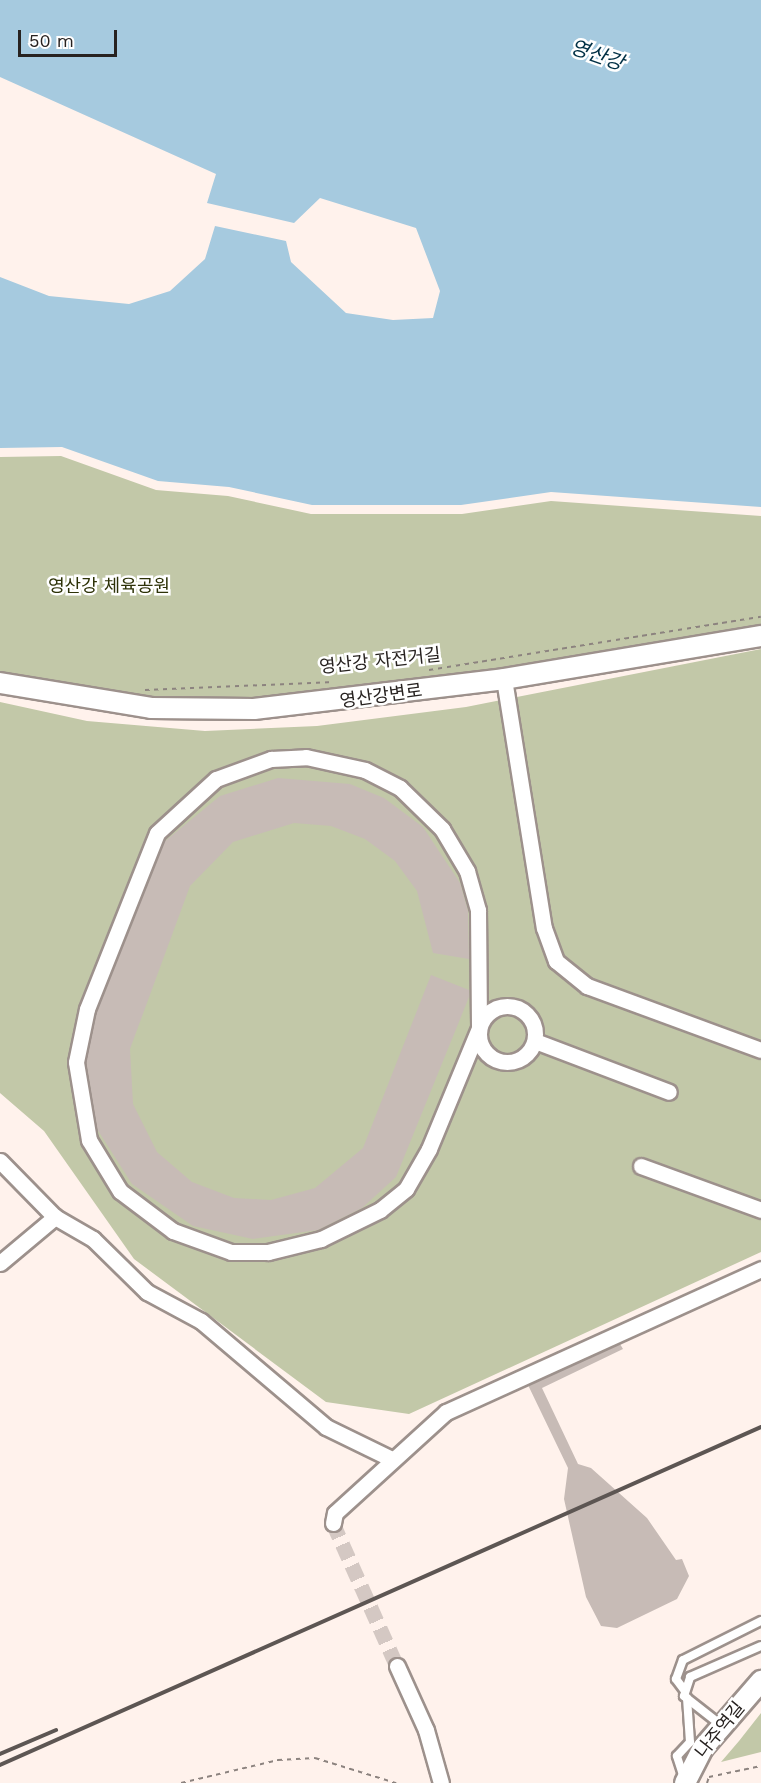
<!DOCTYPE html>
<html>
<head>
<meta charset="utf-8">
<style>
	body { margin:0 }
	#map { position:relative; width:761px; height:1783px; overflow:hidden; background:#fff2ec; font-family:"Work Sans","Noto Sans KR",sans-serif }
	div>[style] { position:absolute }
	.green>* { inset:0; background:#c2c8a8 }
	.water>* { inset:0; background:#a6cadf }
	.building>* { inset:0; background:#c7bbb6 }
	.minor-tunnel>* { height:15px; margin-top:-7.5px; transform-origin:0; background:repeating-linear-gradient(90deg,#d4c8c3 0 15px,transparent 0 23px) }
	.path>* { height:2px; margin-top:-1px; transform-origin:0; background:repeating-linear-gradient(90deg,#8c837f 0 4.5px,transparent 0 9px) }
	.roads { filter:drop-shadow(2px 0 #9d918c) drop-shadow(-2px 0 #9d918c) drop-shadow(0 2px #9d918c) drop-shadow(0 -2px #9d918c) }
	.service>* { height:8px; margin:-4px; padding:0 4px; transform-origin:4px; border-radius:4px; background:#fff }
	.minor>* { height:15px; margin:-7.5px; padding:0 7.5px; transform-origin:7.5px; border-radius:7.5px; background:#fff }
	.minor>.ring { margin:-7.5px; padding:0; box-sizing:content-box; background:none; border:15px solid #fff; border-radius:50% }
	.tertiary>* { height:20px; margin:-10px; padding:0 10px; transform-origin:10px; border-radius:10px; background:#fff }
	.rail>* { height:4px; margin:-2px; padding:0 2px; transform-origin:2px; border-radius:2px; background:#5d5653 }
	span { translate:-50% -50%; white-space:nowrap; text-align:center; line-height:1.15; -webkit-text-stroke:5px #fff; paint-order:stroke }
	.park-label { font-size:18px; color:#2d3207 }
	.street-label { font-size:18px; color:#272220 }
	.water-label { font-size:20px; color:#003045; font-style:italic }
	.scale { position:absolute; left:18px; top:30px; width:99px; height:27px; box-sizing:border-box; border:3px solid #272220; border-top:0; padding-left:8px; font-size:18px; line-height:21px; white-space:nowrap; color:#272220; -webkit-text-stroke:4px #fff; paint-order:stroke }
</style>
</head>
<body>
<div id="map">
	<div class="green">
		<i style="clip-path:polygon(61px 456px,156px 490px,228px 496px,311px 514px,462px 514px,551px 501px,761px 516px,761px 626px,502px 670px,253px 699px,151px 699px,0 673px,0 457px)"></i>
		<i style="clip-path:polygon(761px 649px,761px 1252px,409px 1414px,326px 1402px,134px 1259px,44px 1131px,0 1093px,0 702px,87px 721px,205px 731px,317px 726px,466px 707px)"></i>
		<i style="clip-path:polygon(761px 1713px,761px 1752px,721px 1762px,739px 1741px)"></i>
	</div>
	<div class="water">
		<i style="clip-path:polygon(0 0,761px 0,761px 507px,551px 492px,461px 505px,312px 505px,229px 487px,158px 481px,62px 447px,0 448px,0 277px,49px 296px,129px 304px,170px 291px,205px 259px,215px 226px,286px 241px,291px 262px,346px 313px,393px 320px,433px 318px,440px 291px,416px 228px,320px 198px,294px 223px,207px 203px,216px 174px,0 77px)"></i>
	</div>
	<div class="building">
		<i style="clip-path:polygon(278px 778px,350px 784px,384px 798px,423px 827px,460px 883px,468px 911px,469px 959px,433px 953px,417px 891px,395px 861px,365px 839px,331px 826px,294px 823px,233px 842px,190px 886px,130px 1049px,133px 1104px,157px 1152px,192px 1182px,234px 1198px,271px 1200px,315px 1188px,363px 1148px,431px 975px,469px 990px,469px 997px,396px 1177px,362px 1208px,318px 1230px,253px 1239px,193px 1226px,132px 1184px,97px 1129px,86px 1062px,96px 1012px,164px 842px,220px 796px)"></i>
		<i style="clip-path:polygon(620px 1344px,623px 1349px,542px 1388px,578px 1464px,591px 1468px,647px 1518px,676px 1560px,682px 1559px,689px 1576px,677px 1599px,617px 1628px,601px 1626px,586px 1597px,564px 1499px,568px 1468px,528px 1385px)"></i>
	</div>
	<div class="minor-tunnel">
		<i style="left:333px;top:1523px;width:157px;rotate:65.9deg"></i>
	</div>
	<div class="path">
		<i style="left:429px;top:670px;width:336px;rotate:-9.1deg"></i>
		<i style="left:145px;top:690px;width:189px;rotate:-2.4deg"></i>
		<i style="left:181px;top:1783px;width:100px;rotate:-13.3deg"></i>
		<i style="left:278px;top:1760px;width:37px;rotate:-3deg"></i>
		<i style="left:315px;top:1758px;width:85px;rotate:17.2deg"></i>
		<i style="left:707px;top:1783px;width:6px;rotate:-72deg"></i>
		<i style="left:709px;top:1777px;width:53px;rotate:-11.9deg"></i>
	</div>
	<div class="roads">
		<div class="service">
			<i style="left:685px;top:1691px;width:15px;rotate:-127deg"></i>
			<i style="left:676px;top:1679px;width:20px;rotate:-70deg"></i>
			<i style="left:683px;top:1660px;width:87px;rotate:-26.6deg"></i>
			<i style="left:721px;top:1725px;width:47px;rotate:-141.9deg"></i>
			<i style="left:684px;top:1696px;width:20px;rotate:-72deg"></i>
			<i style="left:690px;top:1677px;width:77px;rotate:-23.6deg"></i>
			<i style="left:684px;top:1778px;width:23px;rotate:-108deg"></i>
			<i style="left:677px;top:1756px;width:19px;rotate:-47deg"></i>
			<i style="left:690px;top:1742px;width:44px;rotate:-93.9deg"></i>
		</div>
		<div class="minor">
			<i style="left:504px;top:679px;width:252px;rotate:80.9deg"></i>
			<i style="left:544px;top:928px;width:35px;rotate:70deg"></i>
			<i style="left:556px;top:961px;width:40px;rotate:39deg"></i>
			<i style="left:587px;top:986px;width:185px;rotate:20.2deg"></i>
			<i style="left:306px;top:757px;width:60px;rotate:12.4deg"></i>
			<i style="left:365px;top:770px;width:39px;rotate:27deg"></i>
			<i style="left:400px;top:788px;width:59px;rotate:44.3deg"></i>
			<i style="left:442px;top:829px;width:49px;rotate:59.2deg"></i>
			<i style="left:467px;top:871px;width:41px;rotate:74.2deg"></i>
			<i style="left:478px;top:910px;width:118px;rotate:89.5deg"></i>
			<i style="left:479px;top:1028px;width:131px;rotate:112.5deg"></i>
			<i style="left:429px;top:1149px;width:46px;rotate:119.9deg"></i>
			<i style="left:406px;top:1189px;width:33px;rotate:141deg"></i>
			<i style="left:380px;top:1210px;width:66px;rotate:153.8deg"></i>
			<i style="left:321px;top:1239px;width:55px;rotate:166.2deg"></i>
			<i style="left:268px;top:1252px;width:37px;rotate:180deg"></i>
			<i style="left:231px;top:1252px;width:62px;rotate:-160.1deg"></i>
			<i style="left:173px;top:1231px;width:66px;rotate:-143deg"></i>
			<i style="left:120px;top:1191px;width:60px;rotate:-121.3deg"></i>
			<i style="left:89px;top:1140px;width:79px;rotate:-99.5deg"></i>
			<i style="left:76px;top:1062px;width:54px;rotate:-78.3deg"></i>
			<i style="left:87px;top:1009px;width:189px;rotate:-68.3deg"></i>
			<i style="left:157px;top:833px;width:80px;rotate:-42.5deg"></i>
			<i style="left:216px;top:779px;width:59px;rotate:-20deg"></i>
			<i style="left:271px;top:759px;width:35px;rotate:-3deg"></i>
			<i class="ring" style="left:479px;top:1006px;width:41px;height:41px"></i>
			<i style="left:535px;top:1041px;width:143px;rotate:20.8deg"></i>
			<i style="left:0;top:1161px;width:78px;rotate:45.5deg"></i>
			<i style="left:55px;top:1217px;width:44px;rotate:30.1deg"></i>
			<i style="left:93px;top:1239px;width:76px;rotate:44.5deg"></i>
			<i style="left:147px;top:1292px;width:61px;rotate:28.2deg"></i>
			<i style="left:201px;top:1321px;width:164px;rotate:40.3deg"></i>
			<i style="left:326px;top:1427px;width:73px;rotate:25.9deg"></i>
			<i style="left:641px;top:1166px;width:128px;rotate:20.1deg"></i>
			<i style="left:0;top:1263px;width:72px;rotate:-39.9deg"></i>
			<i style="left:333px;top:1523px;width:10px;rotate:-79deg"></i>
			<i style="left:335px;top:1513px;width:150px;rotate:-42.3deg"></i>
			<i style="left:446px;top:1412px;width:346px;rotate:-24.4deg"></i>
			<i style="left:397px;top:1666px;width:70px;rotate:65.6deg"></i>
			<i style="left:426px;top:1730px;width:55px;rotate:74.2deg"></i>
		</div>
		<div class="tertiary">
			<i style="left:0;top:683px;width:153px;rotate:9.4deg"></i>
			<i style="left:151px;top:708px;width:103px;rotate:0.6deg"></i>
			<i style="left:254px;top:709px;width:252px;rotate:-6.8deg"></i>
			<i style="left:504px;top:679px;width:261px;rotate:-9.5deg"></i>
			<i style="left:685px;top:1783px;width:39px;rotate:-63deg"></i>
			<i style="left:703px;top:1748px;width:89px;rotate:-49.1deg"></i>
		</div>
	</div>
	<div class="rail">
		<i style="left:0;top:1754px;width:61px;rotate:-23.2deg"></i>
		<i style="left:0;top:1765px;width:833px;rotate:-23.95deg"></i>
	</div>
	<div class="park-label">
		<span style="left:109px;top:586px">영산강 체육공원</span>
	</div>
	<div class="street-label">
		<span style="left:380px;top:661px;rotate:-6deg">영산강 자전거길</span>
		<span style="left:381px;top:696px;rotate:-8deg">영산강변로</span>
		<span style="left:720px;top:1730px;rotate:-51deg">나주역길</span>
	</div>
	<div class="water-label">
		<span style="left:597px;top:55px;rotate:19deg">영산강</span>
	</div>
	<div class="scale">50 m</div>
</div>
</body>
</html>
